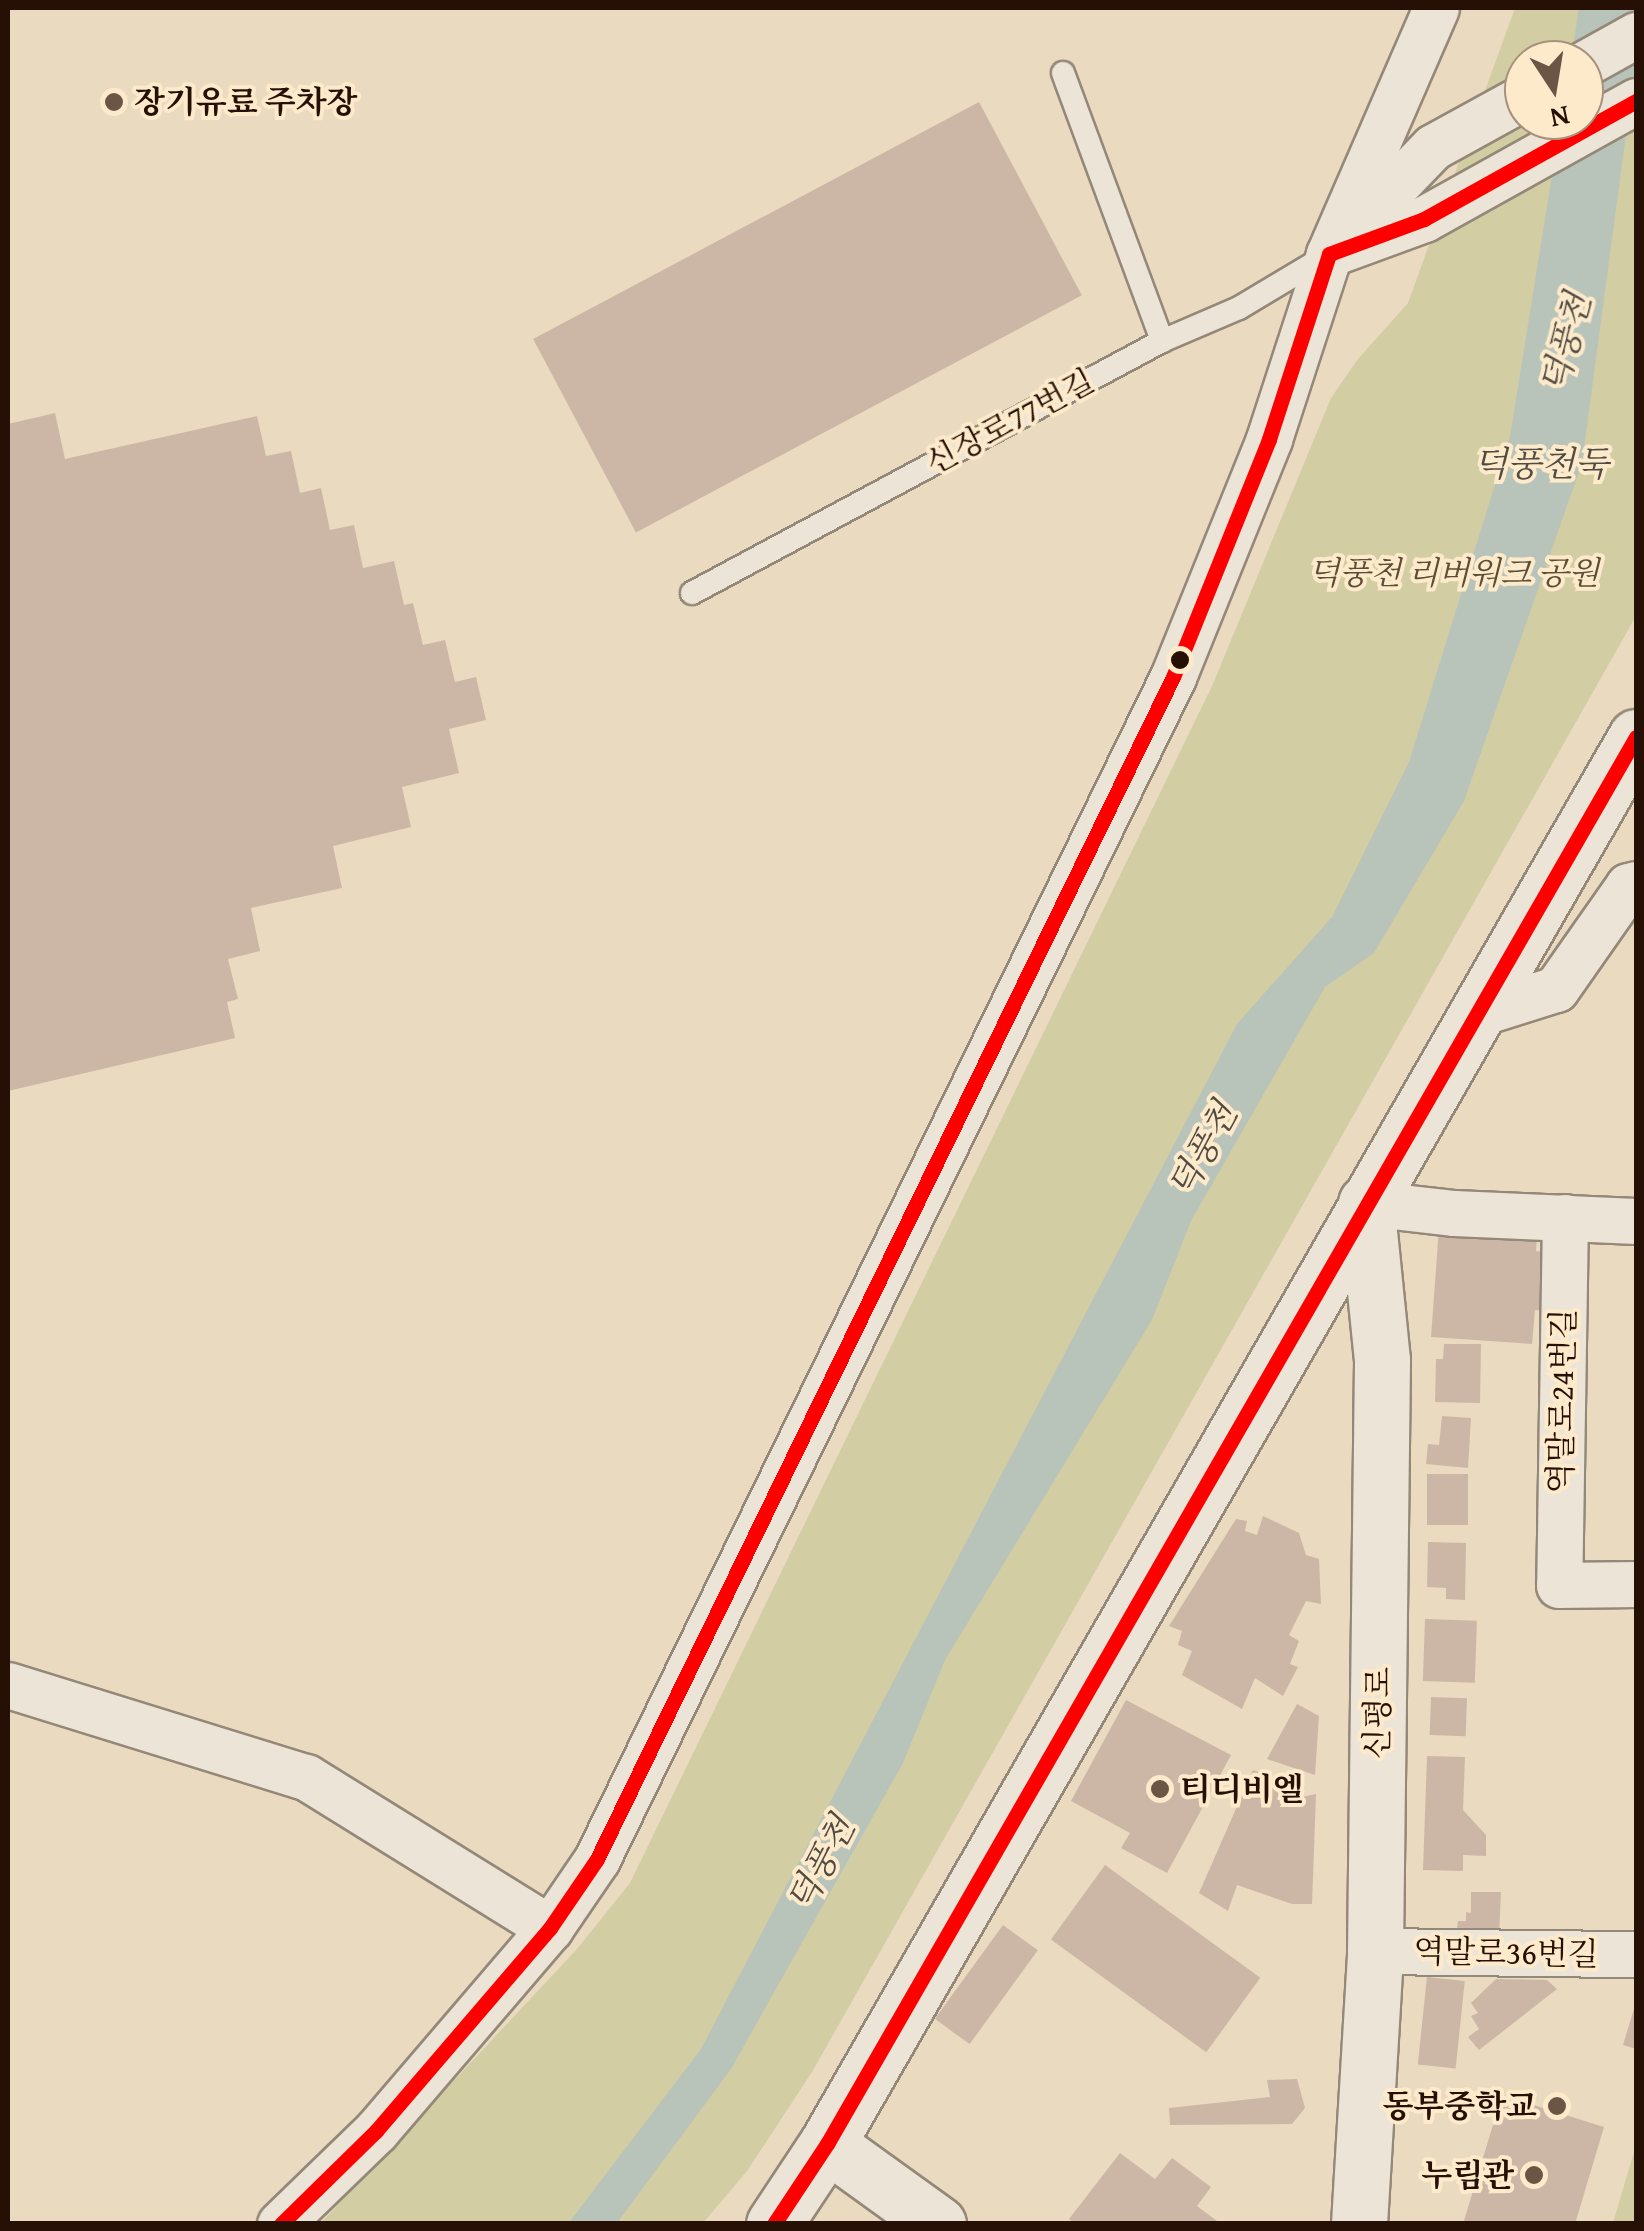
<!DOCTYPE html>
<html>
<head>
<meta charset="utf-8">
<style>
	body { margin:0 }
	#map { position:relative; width:1644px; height:2231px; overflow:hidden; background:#eadac0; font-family:"Gentium Book Plus","Noto Serif KR",serif }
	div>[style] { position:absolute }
	.green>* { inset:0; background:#d2cda3 }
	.water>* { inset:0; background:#b8c4b9 }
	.building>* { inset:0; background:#ccb7a6; transform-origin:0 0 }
	.roads { filter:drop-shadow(2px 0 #948878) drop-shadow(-2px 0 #948878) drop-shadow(0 2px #948878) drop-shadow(0 -2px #948878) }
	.lane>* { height:22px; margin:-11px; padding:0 11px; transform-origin:11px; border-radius:11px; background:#ece4d7 }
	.street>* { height:45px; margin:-22.5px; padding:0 22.5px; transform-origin:22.5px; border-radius:22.5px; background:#ece4d7 }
	.secondary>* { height:55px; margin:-27.5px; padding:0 27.5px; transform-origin:27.5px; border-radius:27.5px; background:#ece4d7 }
	.bus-1>* { height:15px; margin:-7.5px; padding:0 7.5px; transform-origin:7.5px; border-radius:7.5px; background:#f00 }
	.dots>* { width:28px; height:28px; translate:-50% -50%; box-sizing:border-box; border:5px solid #fceacb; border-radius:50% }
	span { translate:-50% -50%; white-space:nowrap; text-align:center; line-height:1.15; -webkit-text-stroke:8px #fceacb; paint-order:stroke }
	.poi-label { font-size:32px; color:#260f05; font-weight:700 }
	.left { translate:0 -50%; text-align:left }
	.right { translate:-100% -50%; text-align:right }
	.street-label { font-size:32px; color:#260f05 }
	.park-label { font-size:32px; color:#5b4e34; font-style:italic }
	.water-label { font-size:35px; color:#524b43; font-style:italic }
	.frame { position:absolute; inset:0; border:10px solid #260f05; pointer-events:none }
	.north { position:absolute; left:1504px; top:40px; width:100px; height:100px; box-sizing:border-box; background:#fceacb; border:2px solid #a6927c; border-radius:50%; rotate:168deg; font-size:28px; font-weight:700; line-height:40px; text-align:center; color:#260f05 }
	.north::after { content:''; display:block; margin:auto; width:35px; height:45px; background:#6b5646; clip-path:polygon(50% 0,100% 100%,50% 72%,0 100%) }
</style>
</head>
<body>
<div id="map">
	<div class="green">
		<i style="clip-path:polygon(evenodd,1515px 8px,1636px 8px,1636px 616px,812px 2072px,747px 2171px,703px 2223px,320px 2224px,577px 1949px,630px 1883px,1213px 684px,1331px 398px,1358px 359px,1408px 303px,1515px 8px,1524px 60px,1584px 60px,1584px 120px,1524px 120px,1524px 60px)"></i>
		<i style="clip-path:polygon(1636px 2145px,1636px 2223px,1613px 2223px)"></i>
	</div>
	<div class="water">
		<i style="clip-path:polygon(1579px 8px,1636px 8px,1636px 60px,1582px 463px,1464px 801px,1374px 953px,1325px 987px,1191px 1221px,1152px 1320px,945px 1660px,903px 1763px,731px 2069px,617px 2223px,568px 2224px,701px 2049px,1237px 1024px,1332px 917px,1409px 762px,1510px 436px,1561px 120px,1584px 120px,1584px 60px,1571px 60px)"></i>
	</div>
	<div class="building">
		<i style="left:979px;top:102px;width:219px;height:505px;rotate:62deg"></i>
		<i style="clip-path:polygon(55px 413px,65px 459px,257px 416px,266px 456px,291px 451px,300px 493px,321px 488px,330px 530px,354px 525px,363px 568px,394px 561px,404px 605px,413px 603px,423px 645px,445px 640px,455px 682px,476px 677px,486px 720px,449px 729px,459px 773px,402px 787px,411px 827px,333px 846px,342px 888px,251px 908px,260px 951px,228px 959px,238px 999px,227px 1002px,235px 1038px,8px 1091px,8px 424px)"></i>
		<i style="clip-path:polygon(1439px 1228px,1537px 1236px,1536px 1251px,1555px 1253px,1550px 1311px,1535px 1310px,1532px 1344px,1431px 1337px)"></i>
		<i style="clip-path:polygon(1444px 1344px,1481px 1344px,1480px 1403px,1435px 1402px,1436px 1359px,1443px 1359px)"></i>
		<i style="clip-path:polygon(1442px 1416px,1471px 1418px,1468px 1468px,1426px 1464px,1428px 1444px,1439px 1445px)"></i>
		<i style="left:1468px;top:1474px;width:51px;height:41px;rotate:90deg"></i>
		<i style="clip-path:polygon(1263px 1516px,1299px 1533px,1306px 1555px,1319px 1559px,1321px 1604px,1306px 1601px,1289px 1635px,1299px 1641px,1290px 1664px,1298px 1667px,1283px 1696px,1255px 1678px,1242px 1709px,1182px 1675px,1192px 1651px,1178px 1645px,1182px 1631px,1169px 1626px,1236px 1519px,1247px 1521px,1245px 1531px,1257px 1535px)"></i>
		<i style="clip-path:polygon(1428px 1542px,1466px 1543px,1465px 1600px,1446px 1599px,1446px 1588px,1427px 1587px)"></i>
		<i style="left:1425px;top:1619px;width:52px;height:62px;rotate:2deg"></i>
		<i style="left:1431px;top:1697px;width:36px;height:38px;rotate:2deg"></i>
		<i style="clip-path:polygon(1126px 1700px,1231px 1755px,1167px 1873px,1121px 1848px,1130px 1833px,1071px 1801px)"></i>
		<i style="clip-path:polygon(1297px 1704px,1319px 1716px,1315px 1775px,1267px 1759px)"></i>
		<i style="clip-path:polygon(1427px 1756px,1465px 1757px,1463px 1810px,1486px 1835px,1486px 1856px,1463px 1855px,1463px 1871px,1423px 1870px)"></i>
		<i style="clip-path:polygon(1253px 1770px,1294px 1786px,1293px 1799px,1316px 1794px,1312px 1904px,1292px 1904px,1237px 1885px,1228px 1911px,1199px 1893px)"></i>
		<i style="left:1105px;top:1865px;width:192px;height:92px;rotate:36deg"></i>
		<i style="clip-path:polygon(1471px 1892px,1501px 1892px,1499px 1937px,1449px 1936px,1449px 1928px,1457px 1928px,1458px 1921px,1466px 1921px,1466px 1912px,1471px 1913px)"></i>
		<i style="left:1003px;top:1925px;width:43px;height:116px;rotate:36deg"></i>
		<i style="left:1427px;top:1977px;width:38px;height:88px;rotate:6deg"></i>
		<i style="clip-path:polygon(1496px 1979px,1547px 1980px,1557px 1989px,1479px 2050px,1468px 2037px,1479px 2029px,1471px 2016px,1478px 2013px,1471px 2003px)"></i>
		<i style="clip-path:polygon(1636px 2002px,1636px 2049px,1623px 2045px)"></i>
		<i style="clip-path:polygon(1297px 2079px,1305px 2108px,1292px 2124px,1170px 2125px,1169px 2108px,1270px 2097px,1267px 2080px)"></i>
		<i style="clip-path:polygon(1502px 2095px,1604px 2127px,1575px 2224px,1463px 2224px)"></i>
		<i style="clip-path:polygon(1120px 2153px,1155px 2179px,1172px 2158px,1211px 2187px,1197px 2206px,1221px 2224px,1075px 2224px,1069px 2219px)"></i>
	</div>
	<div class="roads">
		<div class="lane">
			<i style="left:1063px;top:73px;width:286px;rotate:69.7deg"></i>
			<i style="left:692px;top:593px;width:533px;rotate:-28.2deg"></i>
			<i style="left:1162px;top:341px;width:84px;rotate:-23.2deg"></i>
			<i style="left:1239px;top:308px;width:101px;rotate:-30.9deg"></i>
		</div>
		<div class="street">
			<i style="left:1584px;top:64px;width:60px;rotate:-29.1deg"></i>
			<i style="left:1348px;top:235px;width:122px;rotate:-46deg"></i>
			<i style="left:1433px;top:147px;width:104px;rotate:-28.8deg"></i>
			<i style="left:1329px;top:254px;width:101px;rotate:-20.2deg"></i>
			<i style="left:1424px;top:219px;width:243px;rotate:-29.1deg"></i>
			<i style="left:1476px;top:1014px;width:84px;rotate:-17.4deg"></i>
			<i style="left:1556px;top:989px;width:126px;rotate:-55deg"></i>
			<i style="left:1628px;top:886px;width:8px;rotate:-14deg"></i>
			<i style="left:1366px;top:1203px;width:89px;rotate:6.5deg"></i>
			<i style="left:1454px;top:1213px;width:182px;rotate:2.5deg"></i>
			<i style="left:1565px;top:1217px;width:368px;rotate:90.9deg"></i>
			<i style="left:1559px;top:1585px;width:77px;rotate:-0.7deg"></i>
			<i style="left:8px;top:1685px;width:312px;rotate:17.2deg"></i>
			<i style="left:306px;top:1777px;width:287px;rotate:31.8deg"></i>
			<i style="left:1375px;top:1951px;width:261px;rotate:0.7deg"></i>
			<i style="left:280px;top:2224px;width:134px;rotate:-44.1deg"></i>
			<i style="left:376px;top:2131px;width:267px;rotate:-49.4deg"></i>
			<i style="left:550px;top:1928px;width:83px;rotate:-55.7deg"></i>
			<i style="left:597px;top:1859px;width:1315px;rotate:-64.02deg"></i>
			<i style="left:1173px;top:677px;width:257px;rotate:-68deg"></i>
			<i style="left:1269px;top:439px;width:194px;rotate:-72deg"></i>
			<i style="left:1329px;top:254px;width:268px;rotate:-66.5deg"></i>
		</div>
		<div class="secondary">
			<i style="left:827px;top:2144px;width:137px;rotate:35.8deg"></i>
			<i style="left:774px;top:2224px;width:96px;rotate:-56.5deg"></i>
			<i style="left:827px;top:2144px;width:1623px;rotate:-60.1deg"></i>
			<i style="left:1359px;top:2224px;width:273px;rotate:-86.6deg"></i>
			<i style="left:1375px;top:1951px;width:591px;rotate:-89.32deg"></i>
			<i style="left:1382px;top:1360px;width:158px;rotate:-95.8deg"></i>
		</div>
	</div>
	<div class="bus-1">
		<i style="left:281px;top:2224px;width:133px;rotate:-44.4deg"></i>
		<i style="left:376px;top:2131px;width:267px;rotate:-49.4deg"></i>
		<i style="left:550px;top:1928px;width:83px;rotate:-55.7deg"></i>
		<i style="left:597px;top:1859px;width:1315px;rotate:-64.02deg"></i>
		<i style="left:1173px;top:677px;width:257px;rotate:-68deg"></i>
		<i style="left:1269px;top:439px;width:194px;rotate:-72deg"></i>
		<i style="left:1329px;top:254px;width:101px;rotate:-20.2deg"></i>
		<i style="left:1424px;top:219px;width:243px;rotate:-29.1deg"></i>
		<i style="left:774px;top:2224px;width:96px;rotate:-56.5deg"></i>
		<i style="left:827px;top:2144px;width:1623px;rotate:-60.1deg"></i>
	</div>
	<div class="dots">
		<i style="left:114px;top:102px;background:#6b5646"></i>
		<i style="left:1180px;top:660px;background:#260f05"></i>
		<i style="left:1160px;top:1789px;background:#6b5646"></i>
		<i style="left:1557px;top:2106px;background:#6b5646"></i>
		<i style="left:1534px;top:2175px;background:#6b5646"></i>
	</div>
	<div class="poi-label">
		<span class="left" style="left:134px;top:102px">장기유료 주차장</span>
		<span class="left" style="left:1180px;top:1789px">티디비엘</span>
		<span class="right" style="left:1537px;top:2106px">동부중학교</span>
		<span class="right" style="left:1514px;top:2175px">누림관</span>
	</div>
	<div class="street-label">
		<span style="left:1010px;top:422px;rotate:-28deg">신장로77번길</span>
		<span style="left:1562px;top:1401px;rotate:-89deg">역말로24번길</span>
		<span style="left:1378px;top:1713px;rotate:-89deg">신평로</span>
		<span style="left:1506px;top:1953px;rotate:1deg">역말로36번길</span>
	</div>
	<div class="park-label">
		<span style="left:1454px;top:573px">덕풍천 리버워크 공원</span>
	</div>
	<div class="water-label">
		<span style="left:1566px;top:343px;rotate:-75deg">덕풍천</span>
		<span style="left:1541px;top:464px">덕풍천둑</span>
		<span style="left:1203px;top:1150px;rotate:-61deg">덕풍천</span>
		<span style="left:821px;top:1864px;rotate:-62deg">덕풍천</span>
	</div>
	<div class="frame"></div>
	<div class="north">N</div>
</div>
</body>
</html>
